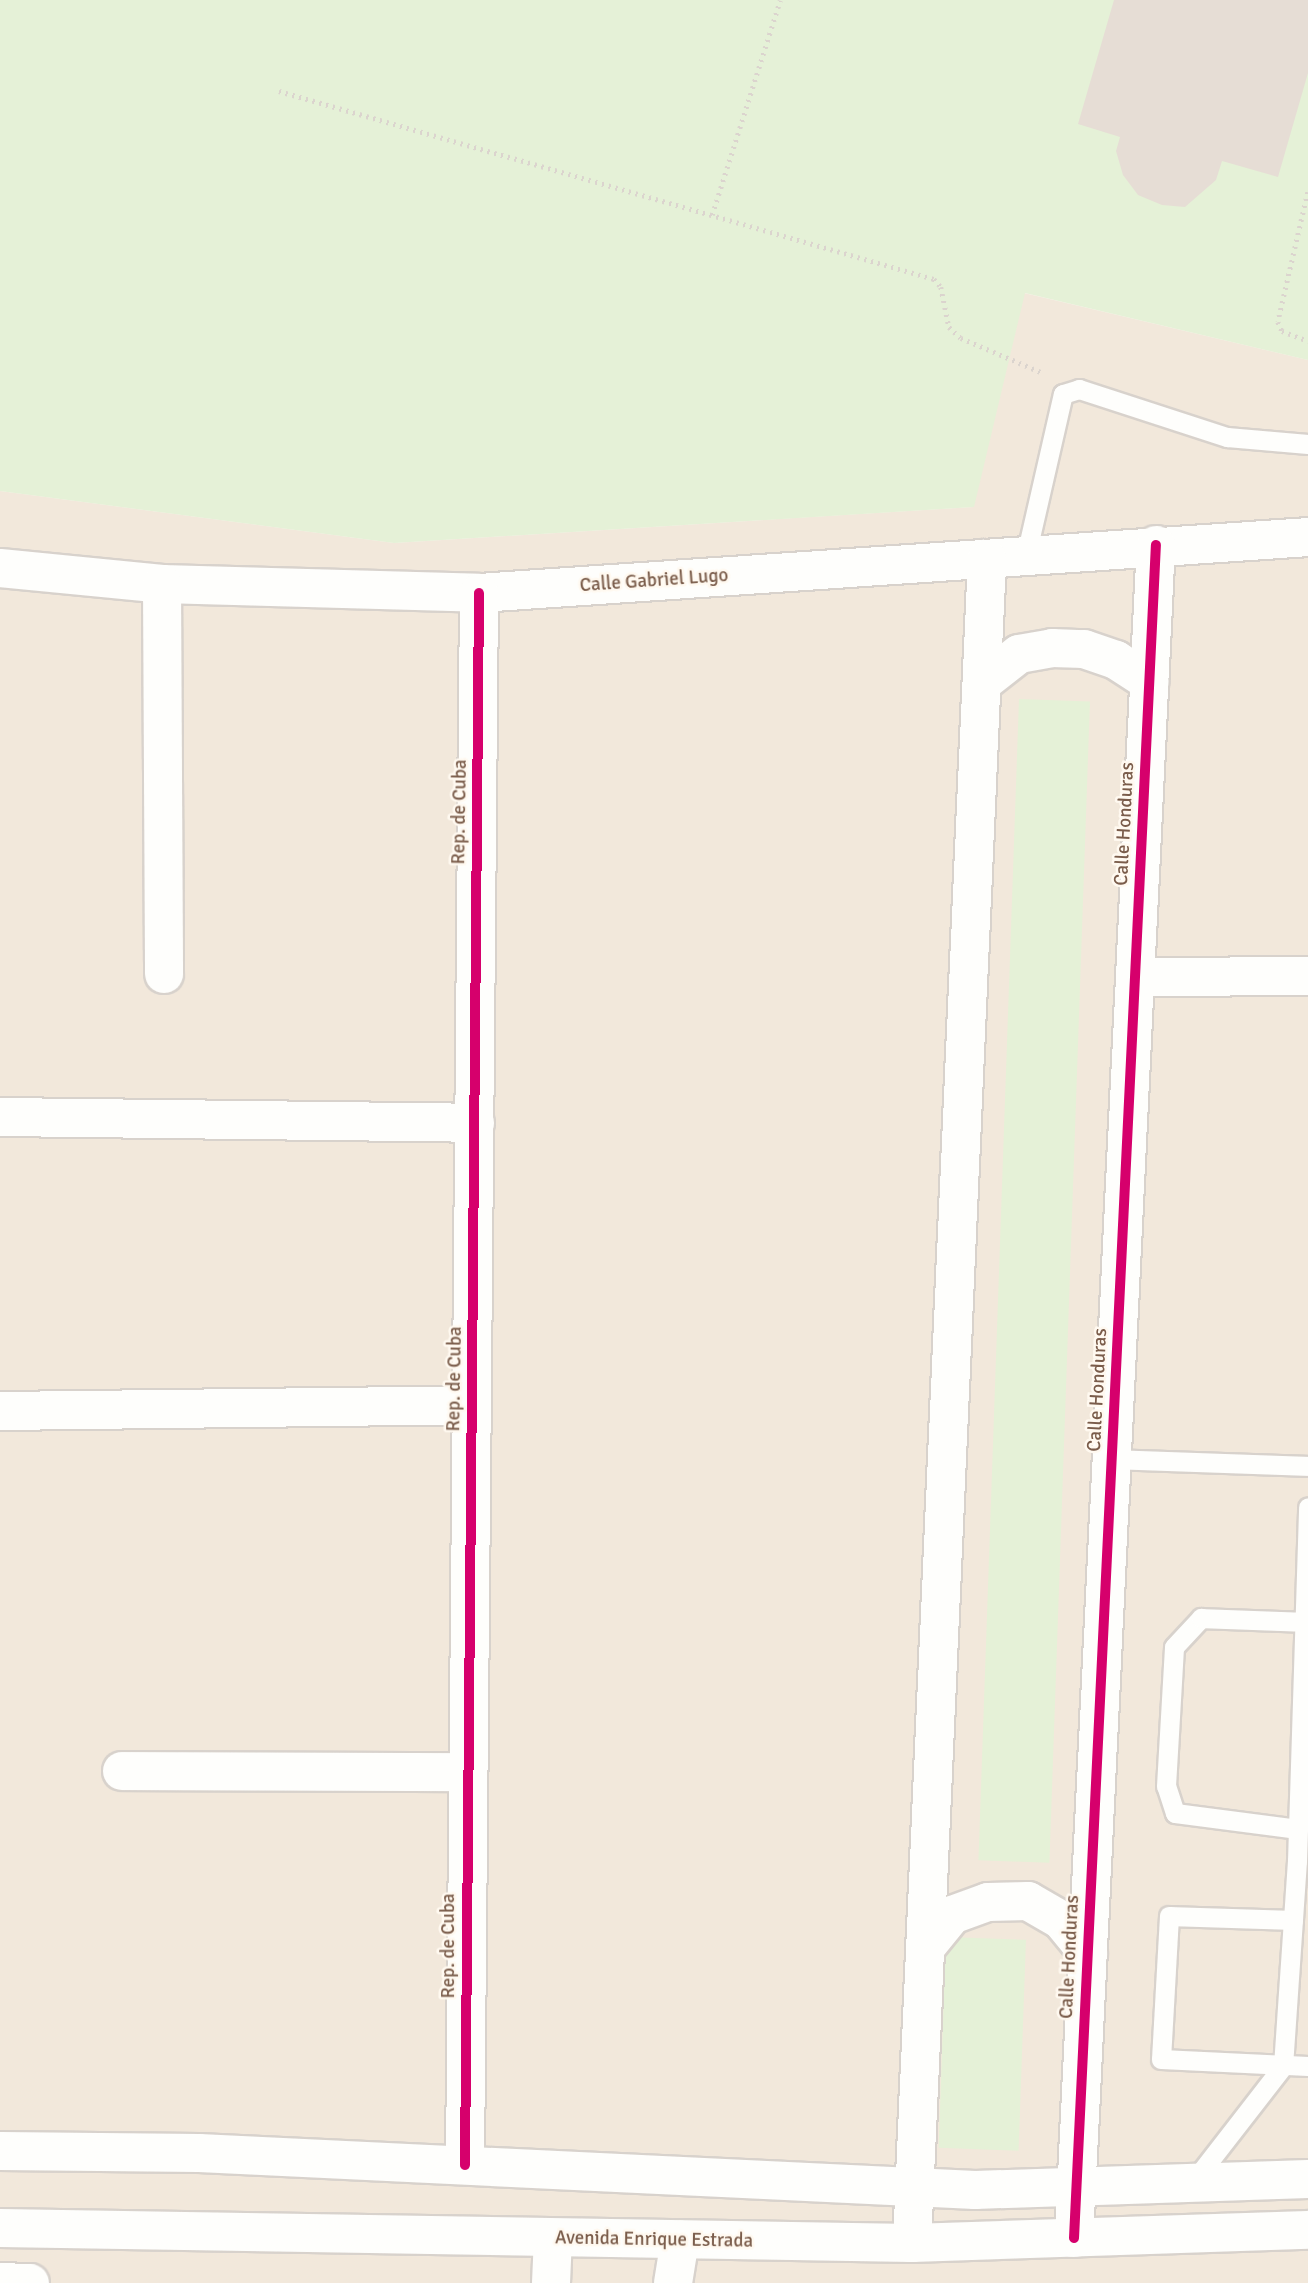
<!DOCTYPE html>
<html>
<head>
<meta charset="utf-8">
<style>
	body { margin:0 }
	#map { position:relative; width:1308px; height:2283px; overflow:hidden; background:#f9f5ee; font-family:Signika,sans-serif }
	div>[style] { position:absolute }
	.residential>* { inset:0; background:#f2e8db }
	.green>* { inset:0; background:#e5f1d7; transform-origin:0 0 }
	.building>* { inset:0; background:#e6ddd5 }
	.path>* { height:4.5px; margin-top:-2.25px; transform-origin:0; background:repeating-linear-gradient(90deg,#dbd4ce 0 2px,transparent 0 7px) }
	.roads { filter:drop-shadow(2px 0 #d8d2cc) drop-shadow(-2px 0 #d8d2cc) drop-shadow(0 2px #d8d2cc) drop-shadow(0 -2px #d8d2cc) }
	.lane>* { height:19px; margin:-9.5px; padding:0 9.5px; transform-origin:9.5px; border-radius:9.5px; background:#fefefc }
	.street>* { height:38px; margin:-19px; padding:0 19px; transform-origin:19px; border-radius:19px; background:#fefefc }
	.secondary>* { height:38px; margin:-19px; padding:0 19px; transform-origin:19px; border-radius:19px; background:#fefefc }
	.cycleway>* { height:10px; margin:-5px; padding:0 5px; transform-origin:5px; border-radius:5px; background:#d6006c }
	span { translate:-50% -50%; white-space:nowrap; text-align:center; line-height:1.15; -webkit-text-stroke:5px #fff9f0; paint-order:stroke }
	.street-label { font-size:19px; color:#7a5c4a }
</style>
</head>
<body>
<div id="map">
	<div class="residential">
		<i style="clip-path:polygon(1024px 293px,1308px 360px,1308px 2283px,0 2283px,0 491px,394px 543px,973px 507px)"></i>
	</div>
	<div class="green">
		<i style="clip-path:polygon(0 0,1308px 0,1308px 360px,1025px 293px,974px 507px,394px 543px,0 491px)"></i>
		<i style="left:1019px;top:699px;width:71px;height:1162px;rotate:2deg"></i>
		<i style="left:946px;top:1937px;width:80px;height:211px;rotate:2deg"></i>
	</div>
	<div class="building">
		<i style="clip-path:polygon(1114px 0,1308px 0,1308px 73px,1278px 177px,1222px 161px,1216px 180px,1185px 207px,1162px 205px,1138px 195px,1123px 175px,1116px 151px,1120px 137px,1078px 124px)"></i>
	</div>
	<div class="path">
		<i style="left:279px;top:91px;width:681px;rotate:16.01deg"></i>
		<i style="left:934px;top:279px;width:11px;rotate:49deg"></i>
		<i style="left:941px;top:287px;width:41px;rotate:78.7deg"></i>
		<i style="left:949px;top:327px;width:16px;rotate:43deg"></i>
		<i style="left:961px;top:338px;width:89px;rotate:23.1deg"></i>
		<i style="left:1308px;top:192px;width:133px;rotate:103deg"></i>
		<i style="left:1278px;top:322px;width:10px;rotate:66deg"></i>
		<i style="left:1282px;top:331px;width:28px;rotate:21deg"></i>
		<i style="left:712px;top:215px;width:225px;rotate:-72.4deg"></i>
	</div>
	<div class="roads">
		<div class="lane">
			<i style="left:1026px;top:555px;width:165px;rotate:-77.1deg"></i>
			<i style="left:1063px;top:394px;width:17px;rotate:-17deg"></i>
			<i style="left:1079px;top:389px;width:156px;rotate:18deg"></i>
			<i style="left:1227px;top:437px;width:81px;rotate:4.9deg"></i>
			<i style="left:1112px;top:1459px;width:196px;rotate:2deg"></i>
			<i style="left:1298px;top:1829px;width:124px;rotate:-172.6deg"></i>
			<i style="left:1175px;top:1813px;width:28px;rotate:-108deg"></i>
			<i style="left:1166px;top:1786px;width:139px;rotate:-86.7deg"></i>
			<i style="left:1174px;top:1647px;width:40px;rotate:-47deg"></i>
			<i style="left:1201px;top:1618px;width:104px;rotate:2.2deg"></i>
			<i style="left:1293px;top:1920px;width:124px;rotate:-178.2deg"></i>
			<i style="left:1169px;top:1916px;width:143px;rotate:93.2deg"></i>
			<i style="left:1161px;top:2059px;width:147px;rotate:2.7deg"></i>
			<i style="left:1193px;top:2182px;width:147px;rotate:-52.2deg"></i>
			<i style="left:1283px;top:2066px;width:205px;rotate:-86.1deg"></i>
			<i style="left:1297px;top:1861px;width:354px;rotate:-88.2deg"></i>
		</div>
		<div class="street">
			<i style="left:0;top:568px;width:163px;rotate:5.6deg"></i>
			<i style="left:162px;top:584px;width:317px;rotate:1.6deg"></i>
			<i style="left:479px;top:593px;width:831px;rotate:-3.86deg"></i>
			<i style="left:162px;top:584px;width:390px;rotate:89.7deg"></i>
			<i style="left:982px;top:683px;width:47px;rotate:-38.1deg"></i>
			<i style="left:1019px;top:654px;width:34px;rotate:-10deg"></i>
			<i style="left:1052px;top:648px;width:32px;rotate:2deg"></i>
			<i style="left:1084px;top:649px;width:34px;rotate:19deg"></i>
			<i style="left:1116px;top:660px;width:40px;rotate:32.9deg"></i>
			<i style="left:1136px;top:977px;width:172px;rotate:-0.3deg"></i>
			<i style="left:0;top:1117px;width:475px;rotate:0.7deg"></i>
			<i style="left:0;top:1411px;width:472px;rotate:-0.7deg"></i>
			<i style="left:122px;top:1771px;width:346px;rotate:0.2deg"></i>
			<i style="left:926px;top:1947px;width:41px;rotate:-50.9deg"></i>
			<i style="left:952px;top:1915px;width:38px;rotate:-20deg"></i>
			<i style="left:988px;top:1902px;width:40px;rotate:-1.4deg"></i>
			<i style="left:1028px;top:1901px;width:38px;rotate:30deg"></i>
			<i style="left:1061px;top:1920px;width:43px;rotate:50.7deg"></i>
			<i style="left:465px;top:2165px;width:1572px;rotate:-89.49deg"></i>
			<i style="left:1074px;top:2238px;width:1695px;rotate:-87.23deg"></i>
			<i style="left:912px;top:2243px;width:1686px;rotate:-87.45deg"></i>
			<i style="left:551px;top:2283px;width:45px;rotate:-87.5deg"></i>
			<i style="left:673px;top:2283px;width:44px;rotate:-80.8deg"></i>
		</div>
		<div class="secondary">
			<i style="left:0;top:2151px;width:199px;rotate:0.6deg"></i>
			<i style="left:199px;top:2153px;width:777px;rotate:2.73deg"></i>
			<i style="left:975px;top:2190px;width:333px;rotate:-1.9deg"></i>
			<i style="left:0;top:2228px;width:912px;rotate:0.94deg"></i>
			<i style="left:912px;top:2243px;width:396px;rotate:-1.9deg"></i>
			<i style="left:0;top:2282px;width:30px;rotate:2deg"></i>
		</div>
	</div>
	<div class="cycleway">
		<i style="left:465px;top:2165px;width:1572px;rotate:-89.49deg"></i>
		<i style="left:1074px;top:2238px;width:1695px;rotate:-87.23deg"></i>
	</div>
	<div class="street-label">
		<span style="left:654px;top:581px;rotate:-4deg">Calle Gabriel Lugo</span>
		<span style="left:460px;top:812px;rotate:-89deg">Rep. de Cuba</span>
		<span style="left:1125px;top:824px;rotate:-87deg">Calle Honduras</span>
		<span style="left:455px;top:1379px;rotate:-89deg">Rep. de Cuba</span>
		<span style="left:1098px;top:1390px;rotate:-87deg">Calle Honduras</span>
		<span style="left:449px;top:1946px;rotate:-90deg">Rep. de Cuba</span>
		<span style="left:1070px;top:1957px;rotate:-87deg">Calle Honduras</span>
		<span style="left:654px;top:2240px;rotate:1deg">Avenida Enrique Estrada</span>
	</div>
</div>
</body>
</html>
